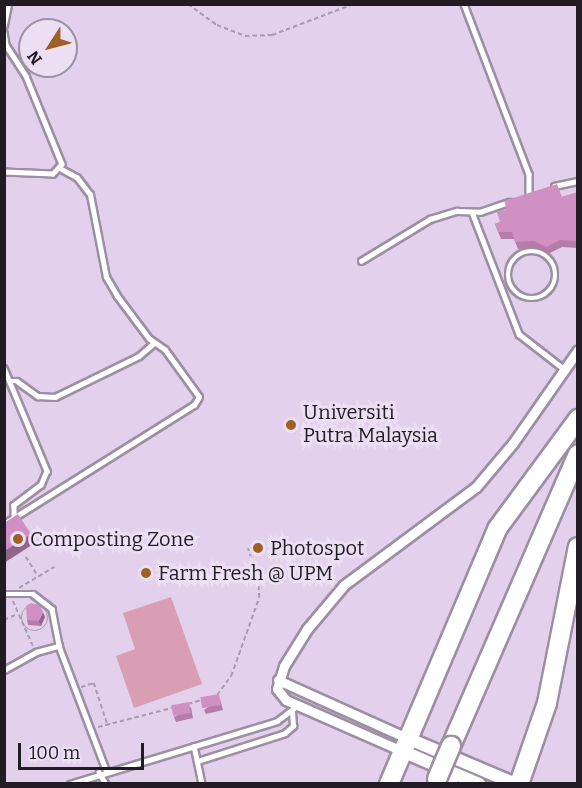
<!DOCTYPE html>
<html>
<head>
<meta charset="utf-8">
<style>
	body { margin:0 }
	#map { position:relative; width:582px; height:788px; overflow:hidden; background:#ecdff4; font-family:Bitter,serif }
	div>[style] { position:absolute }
	.built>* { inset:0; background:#e2d0ec }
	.green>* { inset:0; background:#da9eb4 }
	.path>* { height:1.5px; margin-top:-0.75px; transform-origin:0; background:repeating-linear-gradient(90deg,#a79dae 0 4.5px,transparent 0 7.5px) }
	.path>.ring { margin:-0.75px; padding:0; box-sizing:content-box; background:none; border:1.5px solid #a79dae; border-radius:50% }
	.roads { filter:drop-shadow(2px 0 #9c8fa3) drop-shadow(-2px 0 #9c8fa3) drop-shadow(0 2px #9c8fa3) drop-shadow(0 -2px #9c8fa3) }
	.service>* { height:4.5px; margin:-2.25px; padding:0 2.25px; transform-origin:2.25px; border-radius:2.25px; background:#fff }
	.service>.ring { margin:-2.25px; padding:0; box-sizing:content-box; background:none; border:4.5px solid #fff; border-radius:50% }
	.minor>* { height:9px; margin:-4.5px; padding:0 4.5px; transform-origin:4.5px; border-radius:4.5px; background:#fff }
	.tertiary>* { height:12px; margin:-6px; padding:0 6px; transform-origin:6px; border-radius:6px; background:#fff }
	.motorway>* { height:18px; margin:-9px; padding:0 9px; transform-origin:9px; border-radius:9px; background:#fff }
	.bridges { filter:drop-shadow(2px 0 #9c8fa3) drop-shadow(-2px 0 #9c8fa3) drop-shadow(0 2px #9c8fa3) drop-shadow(0 -2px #9c8fa3) }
	.motorway-bridge>* { height:18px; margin:-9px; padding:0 9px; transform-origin:9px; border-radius:9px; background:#fff }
	.wall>* { inset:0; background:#b47ca8 }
	.shaded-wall>* { inset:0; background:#926588 }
	.building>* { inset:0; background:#d190c3; transform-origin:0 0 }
	.dots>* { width:16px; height:16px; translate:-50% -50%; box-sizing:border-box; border:3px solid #ecdff4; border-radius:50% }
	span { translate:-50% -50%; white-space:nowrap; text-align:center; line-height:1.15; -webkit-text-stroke:6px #ecdff4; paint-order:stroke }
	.poi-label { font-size:20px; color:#211c24 }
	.left { translate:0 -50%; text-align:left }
	.frame { position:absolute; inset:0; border:6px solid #211c24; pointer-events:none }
	.north { position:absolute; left:18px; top:18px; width:60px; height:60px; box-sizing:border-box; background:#ecdff4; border:2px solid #9b91a1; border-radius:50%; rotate:234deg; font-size:16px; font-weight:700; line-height:24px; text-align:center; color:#211c24 }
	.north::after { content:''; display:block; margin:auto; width:21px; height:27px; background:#9f6027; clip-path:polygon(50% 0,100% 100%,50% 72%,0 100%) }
	.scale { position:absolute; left:18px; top:743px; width:126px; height:27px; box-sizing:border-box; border:3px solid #211c24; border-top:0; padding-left:8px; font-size:18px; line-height:21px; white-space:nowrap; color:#211c24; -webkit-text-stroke:4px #ecdff4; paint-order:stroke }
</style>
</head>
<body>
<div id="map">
	<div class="built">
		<i style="clip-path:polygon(evenodd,5px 5px,577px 5px,577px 783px,5px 783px,5px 5px,30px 30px,66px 30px,66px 66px,30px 66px,30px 30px)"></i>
	</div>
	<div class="green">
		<i style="clip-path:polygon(171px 597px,202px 684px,134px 708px,116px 656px,135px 649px,123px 613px)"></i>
	</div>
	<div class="path">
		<i style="left:188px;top:4px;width:36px;rotate:36deg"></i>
		<i style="left:217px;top:25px;width:30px;rotate:21deg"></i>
		<i style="left:245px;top:36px;width:27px;rotate:-2deg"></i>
		<i style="left:272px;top:35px;width:87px;rotate:-20.9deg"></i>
		<i style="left:26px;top:557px;width:22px;rotate:58deg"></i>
		<i style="left:19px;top:588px;width:41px;rotate:-31deg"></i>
		<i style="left:13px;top:601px;width:49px;rotate:66deg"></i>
		<i class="ring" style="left:22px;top:605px;width:24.5px;height:24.5px"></i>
		<i style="left:4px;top:620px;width:14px;rotate:-25deg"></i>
		<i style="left:81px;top:687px;width:14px;rotate:-17deg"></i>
		<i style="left:94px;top:683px;width:42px;rotate:72deg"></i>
		<i style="left:217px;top:695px;width:24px;rotate:-54deg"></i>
		<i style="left:231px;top:676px;width:83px;rotate:-70.3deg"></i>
		<i style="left:259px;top:598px;width:18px;rotate:-93deg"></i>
		<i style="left:258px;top:580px;width:33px;rotate:-108deg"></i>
		<i style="left:188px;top:704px;width:14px;rotate:-17deg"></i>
		<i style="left:98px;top:727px;width:76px;rotate:-14.4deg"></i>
	</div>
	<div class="roads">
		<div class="service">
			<i style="left:464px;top:4px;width:182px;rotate:69.1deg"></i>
			<i style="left:529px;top:174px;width:21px;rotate:90deg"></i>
			<i style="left:4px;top:25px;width:21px;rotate:-79deg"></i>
			<i style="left:4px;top:32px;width:13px;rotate:81deg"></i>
			<i style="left:6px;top:45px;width:37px;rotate:57deg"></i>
			<i style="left:26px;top:76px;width:95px;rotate:67.8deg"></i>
			<i style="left:62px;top:164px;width:13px;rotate:132deg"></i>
			<i style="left:53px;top:174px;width:49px;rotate:-177.7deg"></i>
			<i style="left:554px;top:186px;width:25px;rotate:-12deg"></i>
			<i style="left:472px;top:212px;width:131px;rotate:68.9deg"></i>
			<i style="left:519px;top:334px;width:57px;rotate:37.9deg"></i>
			<i class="ring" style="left:508px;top:251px;width:43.5px;height:43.5px"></i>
			<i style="left:361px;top:261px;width:81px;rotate:-31.3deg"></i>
			<i style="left:430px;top:219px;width:28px;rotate:-17deg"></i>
			<i style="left:457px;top:211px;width:23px;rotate:2deg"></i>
			<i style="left:480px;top:212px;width:31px;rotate:-19deg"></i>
			<i style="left:4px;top:368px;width:112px;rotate:67.3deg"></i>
			<i style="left:47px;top:471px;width:15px;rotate:113deg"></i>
			<i style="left:41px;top:485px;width:34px;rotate:143deg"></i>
			<i style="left:14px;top:505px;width:13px;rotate:90deg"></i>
			<i style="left:9px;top:381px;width:8px"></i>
			<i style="left:17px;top:381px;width:26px;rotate:36deg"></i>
			<i style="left:38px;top:396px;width:17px;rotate:3deg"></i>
			<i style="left:55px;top:397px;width:93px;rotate:-26deg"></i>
			<i style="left:139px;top:356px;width:20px;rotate:-41deg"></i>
			<i style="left:4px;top:524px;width:224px;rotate:-32.1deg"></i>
			<i style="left:194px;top:405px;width:9px;rotate:-58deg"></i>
			<i style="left:199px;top:397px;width:58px;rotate:-125.9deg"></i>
			<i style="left:165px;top:350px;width:19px;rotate:-145deg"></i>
			<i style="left:149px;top:339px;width:54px;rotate:-126.7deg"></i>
			<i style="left:117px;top:296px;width:22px;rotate:-120deg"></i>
			<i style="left:106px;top:277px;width:84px;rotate:-101deg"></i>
			<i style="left:90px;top:195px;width:21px;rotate:-127deg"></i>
			<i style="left:77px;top:178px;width:18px;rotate:-151deg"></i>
			<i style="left:4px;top:594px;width:29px"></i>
			<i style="left:33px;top:594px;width:24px;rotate:38deg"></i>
			<i style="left:52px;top:609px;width:38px;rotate:79deg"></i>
			<i style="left:59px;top:646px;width:133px;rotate:69.2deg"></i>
			<i style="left:4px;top:670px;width:37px;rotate:-29deg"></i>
			<i style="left:36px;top:652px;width:24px;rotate:-15deg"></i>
			<i style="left:194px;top:746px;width:39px;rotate:78deg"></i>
			<i style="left:198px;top:761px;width:91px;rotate:-17.8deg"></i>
			<i style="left:285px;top:733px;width:11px;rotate:-41deg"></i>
			<i style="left:293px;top:726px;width:14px;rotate:-94deg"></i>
			<i style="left:99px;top:772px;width:14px;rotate:60deg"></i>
			<i style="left:70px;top:784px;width:216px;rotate:-16.9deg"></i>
			<i style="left:277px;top:721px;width:25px;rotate:-37deg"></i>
		</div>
		<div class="minor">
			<i style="left:278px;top:680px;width:141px;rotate:24.2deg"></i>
			<i style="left:402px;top:751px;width:127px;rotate:-156.3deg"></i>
			<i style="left:286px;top:700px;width:14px;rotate:-129deg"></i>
			<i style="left:277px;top:689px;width:24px;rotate:-73deg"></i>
			<i style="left:284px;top:666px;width:44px;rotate:-58.1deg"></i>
			<i style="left:307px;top:629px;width:57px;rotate:-49.9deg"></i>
			<i style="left:344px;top:585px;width:164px;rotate:-36.6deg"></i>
			<i style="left:476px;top:487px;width:57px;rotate:-49.9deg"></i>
			<i style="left:513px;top:443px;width:113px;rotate:-55deg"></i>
		</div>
		<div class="tertiary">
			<i style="left:407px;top:738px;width:118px;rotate:22.9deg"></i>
			<i style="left:402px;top:751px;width:84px;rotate:23.2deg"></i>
		</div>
		<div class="motorway">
			<i style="left:451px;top:746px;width:318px;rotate:-66.5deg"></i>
			<i style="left:389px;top:784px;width:277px;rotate:-67deg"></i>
			<i style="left:497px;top:529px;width:137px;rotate:-53.6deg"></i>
			<i style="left:448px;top:784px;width:3px;rotate:-72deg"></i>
			<i style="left:519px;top:784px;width:86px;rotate:-70.9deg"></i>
			<i style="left:547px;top:703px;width:159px;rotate:-78.8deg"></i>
		</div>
	</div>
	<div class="bridges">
		<div class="motorway-bridge">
			<i style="left:437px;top:779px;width:36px;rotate:-67deg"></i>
		</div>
	</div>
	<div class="wall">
		<i style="clip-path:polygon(578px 192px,578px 248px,562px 247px,548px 254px,536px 248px,518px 249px,514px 239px,501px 239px,495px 224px,500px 222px,507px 209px,562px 197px)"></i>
		<i style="clip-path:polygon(45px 617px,41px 626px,28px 625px,27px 620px)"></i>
		<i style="clip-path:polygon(220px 699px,223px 710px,206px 714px,204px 710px)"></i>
		<i style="clip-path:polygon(191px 707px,193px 718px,176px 722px,174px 717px)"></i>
	</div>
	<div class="shaded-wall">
		<i style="clip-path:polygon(31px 534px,35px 543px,4px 563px,4px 551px)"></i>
		<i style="clip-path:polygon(43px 612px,45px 617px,41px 626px,39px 621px)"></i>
	</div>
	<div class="building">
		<i style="clip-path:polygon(557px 184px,562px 197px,578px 192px,578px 241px,560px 240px,546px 247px,534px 241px,515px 242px,512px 232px,498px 232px,495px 224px,500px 222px,497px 212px,507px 209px,504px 201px)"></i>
		<i style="clip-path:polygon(18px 514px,31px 534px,4px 551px,4px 523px)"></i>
		<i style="clip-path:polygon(31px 603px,40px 606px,43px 612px,39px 621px,27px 620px,26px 606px)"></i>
		<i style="left:219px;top:694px;width:11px;height:19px;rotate:80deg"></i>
		<i style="left:189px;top:702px;width:11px;height:18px;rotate:80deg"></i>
	</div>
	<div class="dots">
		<i style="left:291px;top:425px;background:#9f6027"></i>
		<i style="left:18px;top:539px;background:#9f6027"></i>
		<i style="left:258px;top:548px;background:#9f6027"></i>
		<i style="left:146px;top:573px;background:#9f6027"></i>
	</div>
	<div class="poi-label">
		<span class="left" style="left:303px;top:424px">Universiti<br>Putra Malaysia</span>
		<span class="left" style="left:30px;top:539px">Composting Zone</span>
		<span class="left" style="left:270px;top:548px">Photospot</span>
		<span class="left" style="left:158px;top:573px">Farm Fresh @ UPM</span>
	</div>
	<div class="frame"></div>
	<div class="north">N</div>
	<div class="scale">100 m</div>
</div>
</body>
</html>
